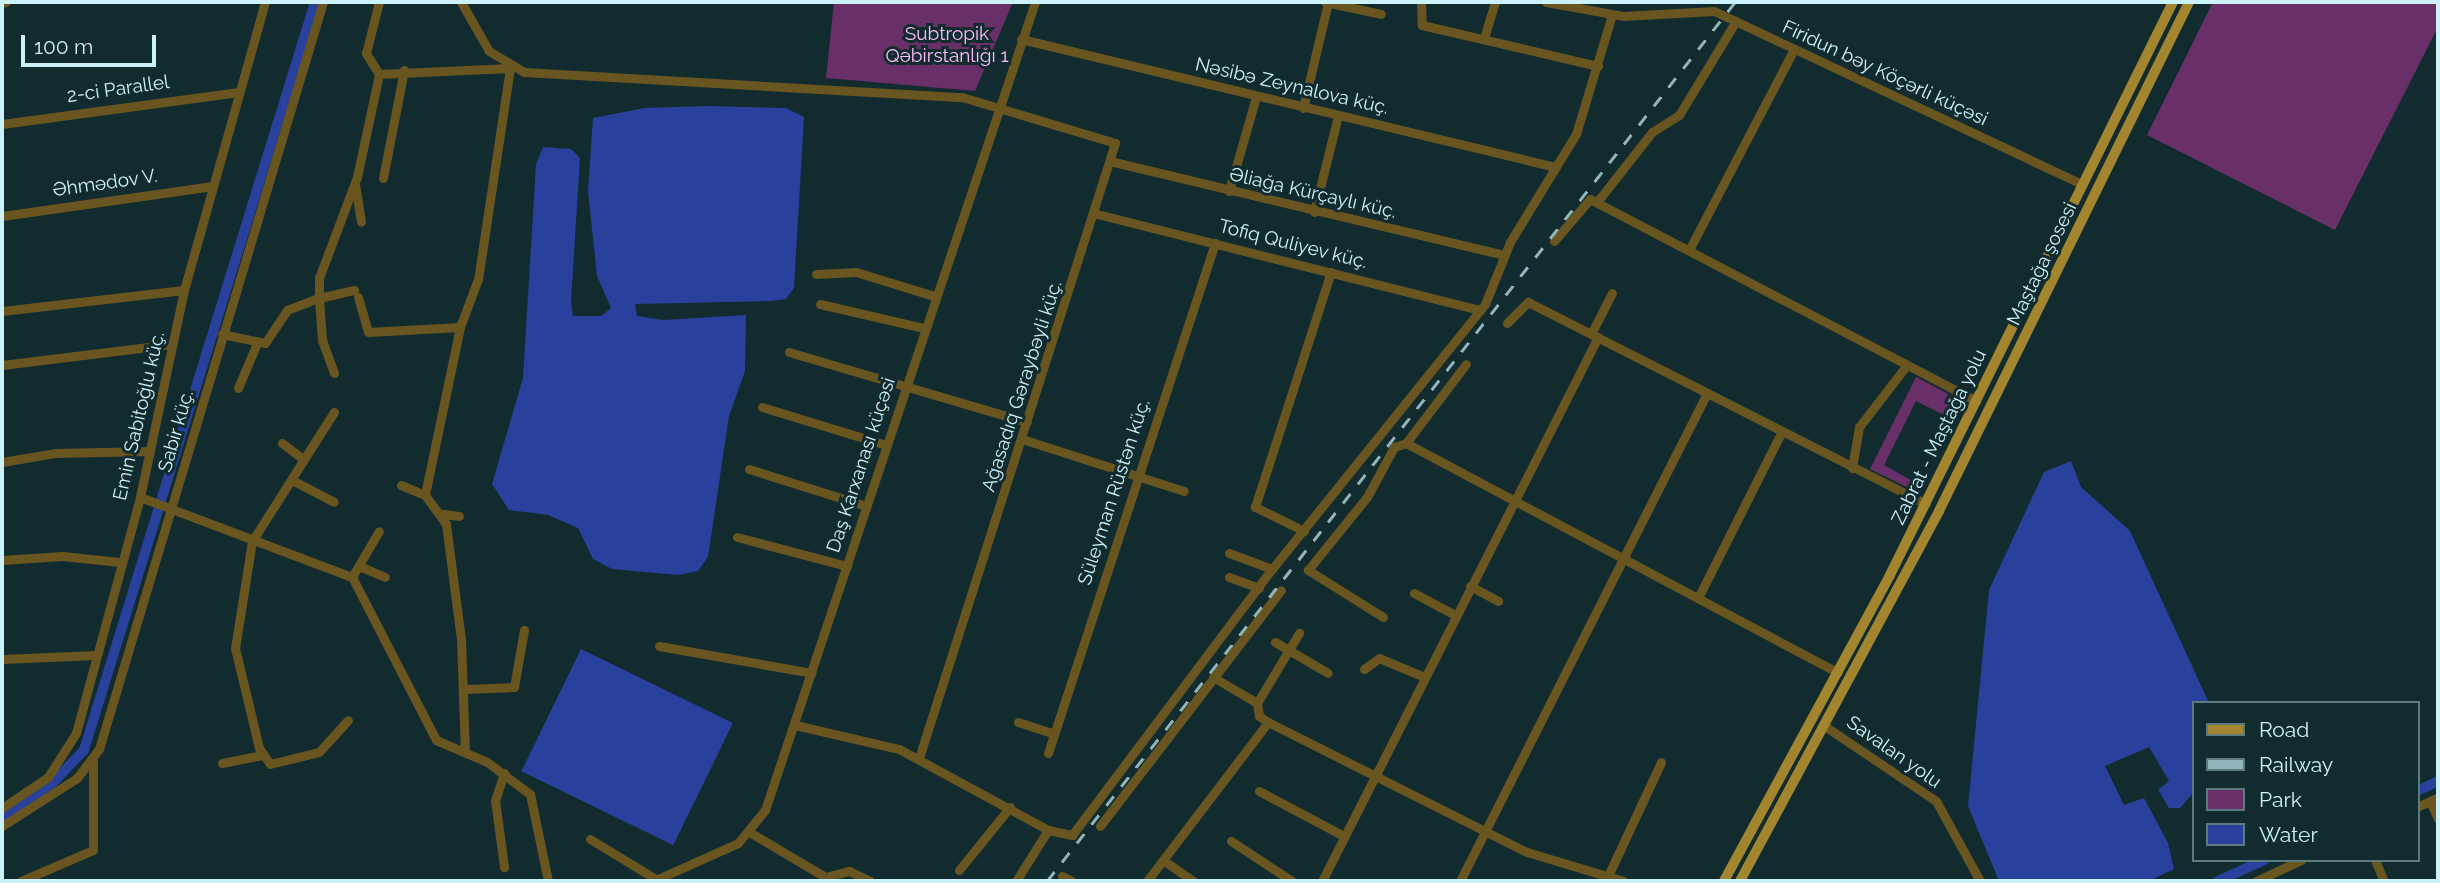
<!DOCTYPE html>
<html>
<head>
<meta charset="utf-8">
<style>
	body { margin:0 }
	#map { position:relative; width:2440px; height:883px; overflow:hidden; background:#112b2f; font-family:Raleway,sans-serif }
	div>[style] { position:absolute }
	.green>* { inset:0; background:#692f68 }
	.water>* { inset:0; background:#29409c; transform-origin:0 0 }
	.canal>* { height:10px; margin:-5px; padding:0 5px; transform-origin:5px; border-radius:5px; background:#29409c }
	.minor>* { height:9px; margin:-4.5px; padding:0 4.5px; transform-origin:4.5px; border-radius:4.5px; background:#69551f }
	.major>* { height:10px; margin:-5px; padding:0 5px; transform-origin:5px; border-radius:5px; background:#a3842f }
	.rail>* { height:2.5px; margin-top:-1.25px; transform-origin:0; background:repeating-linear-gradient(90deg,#91b5ba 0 12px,transparent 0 24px) }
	span { translate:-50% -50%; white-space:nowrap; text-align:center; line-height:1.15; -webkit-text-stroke:6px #112b2f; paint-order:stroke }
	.park-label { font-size:19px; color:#ffbdfb }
	.street-label { font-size:19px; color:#caf2f8 }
	.frame { position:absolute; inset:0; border:4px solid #caf2f8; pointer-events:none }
	.legend { position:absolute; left:2192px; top:701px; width:228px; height:161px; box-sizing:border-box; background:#112b2f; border:2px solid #5b7b7f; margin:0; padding:9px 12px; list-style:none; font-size:21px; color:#caf2f8 }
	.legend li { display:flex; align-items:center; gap:14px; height:35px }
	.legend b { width:35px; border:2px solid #5b7b7f }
	.scale { position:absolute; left:21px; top:35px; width:135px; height:32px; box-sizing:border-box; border:4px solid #caf2f8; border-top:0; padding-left:9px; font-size:21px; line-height:24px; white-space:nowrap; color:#caf2f8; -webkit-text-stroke:5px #112b2f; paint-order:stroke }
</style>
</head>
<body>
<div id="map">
	<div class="green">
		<i style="clip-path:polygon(834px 2px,1013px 2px,975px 91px,826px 78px)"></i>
		<i style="clip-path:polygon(2213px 2px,2438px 2px,2438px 27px,2335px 230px,2147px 135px)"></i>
		<i style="clip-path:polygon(1916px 377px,1962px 401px,1946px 416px,1916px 401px,1884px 465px,1914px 482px,1919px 493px,1870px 469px)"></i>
	</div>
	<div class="water">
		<i style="clip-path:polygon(707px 106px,786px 108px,804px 117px,794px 288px,786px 299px,772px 301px,635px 304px,637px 316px,663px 320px,746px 315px,745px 371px,729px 416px,708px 557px,698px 571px,678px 575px,612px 569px,593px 559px,578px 528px,548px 515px,509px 510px,492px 484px,523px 378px,536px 164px,543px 147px,571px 149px,580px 158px,571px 302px,573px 316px,601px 316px,611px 308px,597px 276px,588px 191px,593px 118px,644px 108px)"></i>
		<i style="clip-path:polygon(2071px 461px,2081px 487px,2130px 531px,2209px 703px,2193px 703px,2193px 793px,2180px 808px,2169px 808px,2158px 790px,2169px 781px,2149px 747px,2105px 766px,2124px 805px,2144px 798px,2168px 843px,2174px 869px,2149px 881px,1999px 881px,1968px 806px,1989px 590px,2044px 472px)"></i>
		<i style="left:581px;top:649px;width:169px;height:136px;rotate:26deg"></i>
	</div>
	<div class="canal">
		<i style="left:2417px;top:791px;width:23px;rotate:-25deg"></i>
		<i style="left:2px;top:817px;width:50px;rotate:-31.2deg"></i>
		<i style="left:45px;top:791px;width:57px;rotate:-46.4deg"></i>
		<i style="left:84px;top:750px;width:783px;rotate:-72.84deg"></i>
		<i style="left:2218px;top:881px;width:51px;rotate:-24.5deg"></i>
	</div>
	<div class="minor">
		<i style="left:461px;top:2px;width:56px;rotate:60.3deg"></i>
		<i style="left:489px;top:51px;width:41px;rotate:31deg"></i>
		<i style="left:524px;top:72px;width:439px;rotate:3.3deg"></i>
		<i style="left:962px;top:97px;width:160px;rotate:16.7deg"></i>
		<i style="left:1115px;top:143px;width:645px;rotate:107.68deg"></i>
		<i style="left:1325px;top:2px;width:57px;rotate:12.1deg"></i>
		<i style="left:1421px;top:2px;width:23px;rotate:88deg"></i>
		<i style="left:1422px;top:25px;width:181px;rotate:13.1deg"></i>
		<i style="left:1546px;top:2px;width:78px;rotate:10.3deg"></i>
		<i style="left:1623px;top:16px;width:91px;rotate:-3.1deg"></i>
		<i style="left:1714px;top:11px;width:407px;rotate:25.2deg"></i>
		<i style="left:2px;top:3px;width:4px;rotate:-14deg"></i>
		<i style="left:1484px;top:38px;width:38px;rotate:-73deg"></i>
		<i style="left:1021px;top:39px;width:550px;rotate:13.46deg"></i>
		<i style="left:379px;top:74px;width:25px;rotate:-122deg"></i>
		<i style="left:366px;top:53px;width:53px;rotate:-75.7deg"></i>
		<i style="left:1303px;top:108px;width:109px;rotate:-76.7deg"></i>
		<i style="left:2px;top:124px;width:239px;rotate:-7.7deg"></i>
		<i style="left:1114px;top:162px;width:401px;rotate:13.4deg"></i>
		<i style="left:383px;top:178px;width:110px;rotate:-79deg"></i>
		<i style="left:355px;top:184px;width:38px;rotate:81deg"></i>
		<i style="left:1229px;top:191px;width:98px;rotate:-74deg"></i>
		<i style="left:1597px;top:202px;width:89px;rotate:-51.8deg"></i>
		<i style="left:1652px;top:132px;width:32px;rotate:-32deg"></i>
		<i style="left:1679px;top:115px;width:110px;rotate:-58.8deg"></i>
		<i style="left:1314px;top:212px;width:99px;rotate:-76deg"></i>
		<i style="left:1097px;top:214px;width:395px;rotate:14.1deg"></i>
		<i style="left:2px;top:216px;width:213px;rotate:-8.1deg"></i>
		<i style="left:1554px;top:241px;width:55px;rotate:-49.4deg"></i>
		<i style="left:1590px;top:199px;width:436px;rotate:27.6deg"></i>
		<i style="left:1689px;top:250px;width:227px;rotate:-62.4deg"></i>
		<i style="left:816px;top:274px;width:40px;rotate:-2.9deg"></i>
		<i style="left:856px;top:272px;width:82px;rotate:17.1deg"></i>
		<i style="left:358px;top:297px;width:36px;rotate:74deg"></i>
		<i style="left:368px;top:332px;width:92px;rotate:-3.1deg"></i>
		<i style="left:820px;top:304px;width:107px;rotate:13deg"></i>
		<i style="left:2px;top:311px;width:183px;rotate:-6.6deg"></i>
		<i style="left:1507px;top:323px;width:30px;rotate:-45deg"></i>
		<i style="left:1528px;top:302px;width:446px;rotate:26.9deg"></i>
		<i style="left:222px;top:334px;width:44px;rotate:11.8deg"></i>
		<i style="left:265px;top:343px;width:40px;rotate:-56deg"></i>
		<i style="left:287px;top:310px;width:34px;rotate:-21deg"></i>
		<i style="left:319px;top:298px;width:20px;rotate:-90deg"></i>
		<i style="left:319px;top:278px;width:108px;rotate:-69.4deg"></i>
		<i style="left:357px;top:177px;width:105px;rotate:-77.9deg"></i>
		<i style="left:379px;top:74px;width:131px;rotate:-2.6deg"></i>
		<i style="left:510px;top:68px;width:213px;rotate:98.6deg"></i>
		<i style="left:478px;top:279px;width:51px;rotate:110.6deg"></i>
		<i style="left:460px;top:327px;width:172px;rotate:101.8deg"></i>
		<i style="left:425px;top:495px;width:36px;rotate:54deg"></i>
		<i style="left:446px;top:524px;width:116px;rotate:82.6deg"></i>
		<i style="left:461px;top:639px;width:112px;rotate:88deg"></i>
		<i style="left:1591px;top:334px;width:46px;rotate:-62.9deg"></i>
		<i style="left:789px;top:352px;width:248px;rotate:16.4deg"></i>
		<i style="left:2px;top:365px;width:172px;rotate:-7deg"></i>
		<i style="left:334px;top:373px;width:35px;rotate:-110deg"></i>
		<i style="left:322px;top:340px;width:42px;rotate:-94.1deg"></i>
		<i style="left:319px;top:298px;width:36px;rotate:-13deg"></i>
		<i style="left:238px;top:388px;width:49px;rotate:-67.1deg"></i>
		<i style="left:762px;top:407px;width:130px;rotate:17deg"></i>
		<i style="left:334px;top:412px;width:153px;rotate:122.4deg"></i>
		<i style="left:252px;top:541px;width:108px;rotate:99deg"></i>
		<i style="left:235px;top:648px;width:103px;rotate:76.5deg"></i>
		<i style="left:259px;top:748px;width:19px;rotate:55deg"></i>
		<i style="left:270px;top:764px;width:50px;rotate:-13.8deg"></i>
		<i style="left:319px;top:752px;width:43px;rotate:-47.8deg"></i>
		<i style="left:1022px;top:439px;width:170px;rotate:17.8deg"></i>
		<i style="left:282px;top:443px;width:25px;rotate:37deg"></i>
		<i style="left:1406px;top:443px;width:99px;rotate:-52.8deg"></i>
		<i style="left:2px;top:462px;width:55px;rotate:-9.5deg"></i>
		<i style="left:56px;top:453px;width:94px;rotate:-1.2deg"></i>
		<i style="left:1852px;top:468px;width:42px;rotate:-80.3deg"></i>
		<i style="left:1859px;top:427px;width:78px;rotate:-52.3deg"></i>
		<i style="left:749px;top:469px;width:123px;rotate:17.5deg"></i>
		<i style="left:292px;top:480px;width:47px;rotate:27.6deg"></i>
		<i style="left:401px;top:485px;width:26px;rotate:23deg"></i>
		<i style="left:140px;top:497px;width:227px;rotate:20.7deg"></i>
		<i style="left:352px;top:577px;width:183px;rotate:62.7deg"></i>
		<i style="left:436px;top:740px;width:56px;rotate:23.3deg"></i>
		<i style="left:487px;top:762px;width:54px;rotate:36.7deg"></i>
		<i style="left:530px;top:794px;width:89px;rotate:78.3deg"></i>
		<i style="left:443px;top:514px;width:16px;rotate:7deg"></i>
		<i style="left:1304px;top:531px;width:55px;rotate:-153.9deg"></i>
		<i style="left:1255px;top:507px;width:247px;rotate:-72.1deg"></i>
		<i style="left:737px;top:537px;width:114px;rotate:14.8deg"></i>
		<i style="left:1229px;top:553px;width:46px;rotate:20.4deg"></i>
		<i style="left:2px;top:560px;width:60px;rotate:-3.8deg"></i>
		<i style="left:62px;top:556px;width:58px;rotate:5.9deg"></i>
		<i style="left:359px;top:566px;width:28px;rotate:23deg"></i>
		<i style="left:352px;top:577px;width:53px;rotate:-59.6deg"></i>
		<i style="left:1229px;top:577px;width:32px;rotate:20deg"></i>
		<i style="left:1470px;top:586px;width:32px;rotate:28deg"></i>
		<i style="left:1414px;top:593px;width:47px;rotate:28.2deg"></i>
		<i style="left:1698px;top:598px;width:185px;rotate:-63.3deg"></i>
		<i style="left:1383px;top:617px;width:89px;rotate:-147.9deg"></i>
		<i style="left:1308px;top:570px;width:94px;rotate:-51.1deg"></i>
		<i style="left:1367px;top:497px;width:57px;rotate:-61.6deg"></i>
		<i style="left:1394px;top:447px;width:13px;rotate:-18deg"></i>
		<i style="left:1406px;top:443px;width:489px;rotate:28deg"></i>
		<i style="left:1275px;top:642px;width:61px;rotate:30.3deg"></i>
		<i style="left:659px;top:646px;width:155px;rotate:10deg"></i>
		<i style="left:2px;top:659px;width:94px;rotate:-2.4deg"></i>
		<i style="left:1364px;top:669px;width:19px;rotate:-36deg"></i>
		<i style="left:1379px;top:658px;width:47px;rotate:22.7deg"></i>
		<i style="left:1213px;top:677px;width:51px;rotate:30.6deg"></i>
		<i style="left:1257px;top:703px;width:13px;rotate:81deg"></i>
		<i style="left:1259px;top:716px;width:11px;rotate:34deg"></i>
		<i style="left:1268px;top:722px;width:290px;rotate:26.7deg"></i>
		<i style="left:1527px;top:852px;width:100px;rotate:16.8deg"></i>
		<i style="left:465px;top:689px;width:49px;rotate:-2.3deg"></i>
		<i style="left:514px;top:687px;width:58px;rotate:-80deg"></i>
		<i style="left:1257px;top:703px;width:82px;rotate:-59deg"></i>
		<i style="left:1018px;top:722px;width:38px;rotate:18deg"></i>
		<i style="left:795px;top:725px;width:107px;rotate:13deg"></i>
		<i style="left:899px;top:749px;width:170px;rotate:28.5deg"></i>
		<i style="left:1826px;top:727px;width:133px;rotate:33.9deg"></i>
		<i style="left:1936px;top:801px;width:91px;rotate:61.2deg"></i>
		<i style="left:1048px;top:753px;width:537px;rotate:-71.87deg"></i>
		<i style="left:222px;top:763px;width:41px;rotate:-11.3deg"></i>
		<i style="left:504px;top:773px;width:28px;rotate:108deg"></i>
		<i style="left:495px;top:800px;width:68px;rotate:82.3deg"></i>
		<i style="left:1259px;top:791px;width:96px;rotate:27.9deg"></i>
		<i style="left:2430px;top:801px;width:20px;rotate:66deg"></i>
		<i style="left:2417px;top:807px;width:23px;rotate:-25deg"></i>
		<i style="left:2px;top:808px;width:55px;rotate:-34deg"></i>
		<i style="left:48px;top:777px;width:52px;rotate:-57.5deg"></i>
		<i style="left:76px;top:733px;width:245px;rotate:-74.8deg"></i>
		<i style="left:140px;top:497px;width:212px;rotate:-78deg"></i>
		<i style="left:184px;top:290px;width:299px;rotate:-74.3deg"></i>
		<i style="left:2px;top:826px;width:89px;rotate:-32.6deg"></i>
		<i style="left:77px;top:778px;width:36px;rotate:-53deg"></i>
		<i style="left:99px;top:749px;width:780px;rotate:-73.31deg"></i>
		<i style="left:1100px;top:826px;width:297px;rotate:-52.5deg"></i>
		<i style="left:751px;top:833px;width:94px;rotate:30.7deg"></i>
		<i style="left:590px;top:839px;width:81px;rotate:31.3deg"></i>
		<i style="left:1231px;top:841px;width:73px;rotate:33.3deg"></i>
		<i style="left:1163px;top:860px;width:37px;rotate:35deg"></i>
		<i style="left:2375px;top:860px;width:23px;rotate:67deg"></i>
		<i style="left:959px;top:870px;width:81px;rotate:-51deg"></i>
		<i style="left:829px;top:876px;width:21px;rotate:-14deg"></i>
		<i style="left:849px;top:871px;width:23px;rotate:25deg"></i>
		<i style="left:1062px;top:876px;width:11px;rotate:27deg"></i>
		<i style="left:1607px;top:878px;width:128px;rotate:-65deg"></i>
		<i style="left:21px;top:881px;width:78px;rotate:-23.3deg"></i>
		<i style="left:93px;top:850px;width:89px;rotate:-90deg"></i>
		<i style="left:653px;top:881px;width:93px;rotate:-24.1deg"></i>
		<i style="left:738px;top:843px;width:43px;rotate:-50.7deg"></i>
		<i style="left:765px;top:810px;width:852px;rotate:-71.52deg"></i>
		<i style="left:1016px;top:881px;width:60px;rotate:-57.9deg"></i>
		<i style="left:1048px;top:830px;width:25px;rotate:12deg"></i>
		<i style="left:1072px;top:835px;width:333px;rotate:-53.1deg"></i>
		<i style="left:1272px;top:569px;width:340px;rotate:-51.2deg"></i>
		<i style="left:1485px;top:304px;width:67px;rotate:-68deg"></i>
		<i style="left:1510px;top:242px;width:127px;rotate:-58.6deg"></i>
		<i style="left:1576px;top:134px;width:124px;rotate:-73.2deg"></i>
		<i style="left:1147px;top:881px;width:200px;rotate:-52.7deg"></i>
		<i style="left:1322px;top:881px;width:610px;rotate:-63.1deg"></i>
		<i style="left:1460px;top:881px;width:545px;rotate:-63.15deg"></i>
		<i style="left:2256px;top:881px;width:50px;rotate:-25deg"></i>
	</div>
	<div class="major">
		<i style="left:1724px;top:881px;width:348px;rotate:-61.5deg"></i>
		<i style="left:1890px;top:575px;width:639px;rotate:-63.72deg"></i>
		<i style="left:1740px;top:881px;width:420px;rotate:-61.7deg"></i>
		<i style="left:1939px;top:511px;width:567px;rotate:-63.84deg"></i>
	</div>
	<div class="rail">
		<i style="left:1047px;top:881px;width:1116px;rotate:-51.95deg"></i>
	</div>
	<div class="park-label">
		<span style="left:947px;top:45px">Subtropik<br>Qəbirstanlığı 1</span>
	</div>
	<div class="street-label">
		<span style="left:1885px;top:73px;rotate:25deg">Firidun bəy Köçərli küçəsi</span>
		<span style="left:1292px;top:86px;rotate:13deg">Nəsibə Zeynalova küç.</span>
		<span style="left:118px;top:89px;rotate:-8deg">2-ci Parallel</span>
		<span style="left:105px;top:183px;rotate:-8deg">Əhmədov V.</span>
		<span style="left:1313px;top:193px;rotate:13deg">Əliağa Kürçaylı küç.</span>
		<span style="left:1293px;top:244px;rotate:14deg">Tofiq Quliyev küç.</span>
		<span style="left:2042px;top:264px;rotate:-64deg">Maştağa şosesi</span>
		<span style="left:1022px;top:386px;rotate:-72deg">Ağasadıq Gəraybəyli küç.</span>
		<span style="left:139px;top:416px;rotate:-77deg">Emin Sabitoğlu küç.</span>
		<span style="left:176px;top:431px;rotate:-74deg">Sabir küç.</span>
		<span style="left:1939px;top:437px;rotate:-64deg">Zabrat - Maştağa yolu</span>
		<span style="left:861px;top:465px;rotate:-72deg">Daş Karxanası küçəsi</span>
		<span style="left:1114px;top:492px;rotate:-72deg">Süleyman Rüstən küç.</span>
		<span style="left:1894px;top:752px;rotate:35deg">Savalan yolu</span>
	</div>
	<div class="frame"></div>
	<ul class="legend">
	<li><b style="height:9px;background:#a3842f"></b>Road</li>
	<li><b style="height:9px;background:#91b5ba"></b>Railway</li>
	<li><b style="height:19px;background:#692f68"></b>Park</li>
	<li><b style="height:19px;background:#29409c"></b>Water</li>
	</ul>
	<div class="scale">100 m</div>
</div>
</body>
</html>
